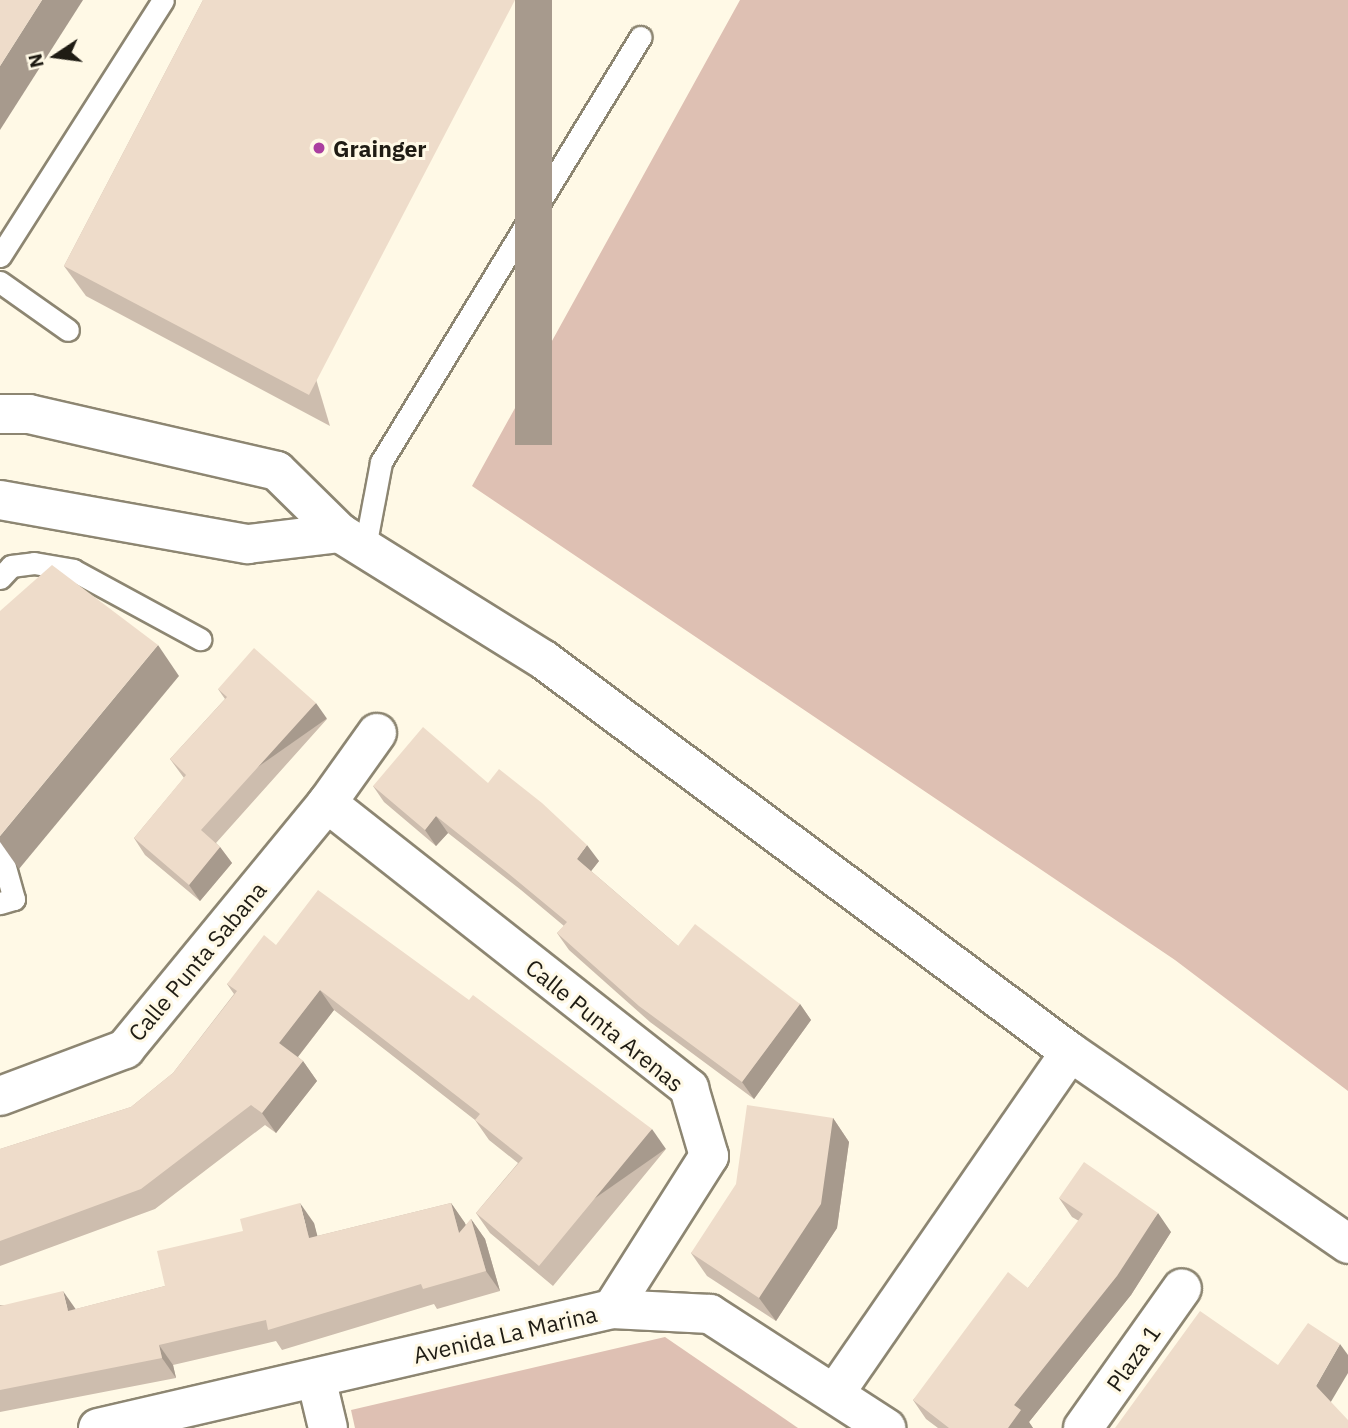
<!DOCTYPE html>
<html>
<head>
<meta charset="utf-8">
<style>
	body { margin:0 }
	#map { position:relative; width:1348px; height:1428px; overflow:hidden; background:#fff9e6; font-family:"IBM Plex Sans",sans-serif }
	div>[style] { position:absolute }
	.green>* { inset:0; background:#dec0b3 }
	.roads { filter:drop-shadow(2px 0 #8d8672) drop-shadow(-2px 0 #8d8672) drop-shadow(0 2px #8d8672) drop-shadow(0 -2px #8d8672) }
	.lane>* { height:21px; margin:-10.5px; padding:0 10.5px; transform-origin:10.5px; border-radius:10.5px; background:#fff }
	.street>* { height:38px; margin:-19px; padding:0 19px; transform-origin:19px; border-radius:19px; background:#fff }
	.secondary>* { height:38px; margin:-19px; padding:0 19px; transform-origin:19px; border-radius:19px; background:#fff }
	.wall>* { inset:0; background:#cdbdae }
	.shaded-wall>* { inset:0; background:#a79a8d; transform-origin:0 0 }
	.building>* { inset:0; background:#eedcca }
	.dots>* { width:19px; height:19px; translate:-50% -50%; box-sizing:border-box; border:4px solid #fff9e6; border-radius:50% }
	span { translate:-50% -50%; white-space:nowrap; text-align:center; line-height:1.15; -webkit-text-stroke:6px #fff9e6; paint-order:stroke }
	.poi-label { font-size:23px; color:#1f1c14; font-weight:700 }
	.left { translate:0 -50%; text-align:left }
	.street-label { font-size:23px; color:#1f1c14 }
	.north { position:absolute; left:21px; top:21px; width:70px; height:70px; -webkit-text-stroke:5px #fff9e6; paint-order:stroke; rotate:257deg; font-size:19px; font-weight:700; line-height:28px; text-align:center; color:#1f1c14 }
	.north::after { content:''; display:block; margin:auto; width:24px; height:32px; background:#1f1c14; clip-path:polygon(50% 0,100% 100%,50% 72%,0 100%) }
</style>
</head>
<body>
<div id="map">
	<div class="green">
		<i style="clip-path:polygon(740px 0,1348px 0,1348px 1091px,1175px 960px,472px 486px)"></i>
		<i style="clip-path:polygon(665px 1337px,798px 1428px,355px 1428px,351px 1410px)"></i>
	</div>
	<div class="roads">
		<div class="lane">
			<i style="left:0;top:256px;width:303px;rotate:-57.5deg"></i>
			<i style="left:0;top:282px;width:83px;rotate:35.2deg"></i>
			<i style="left:365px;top:547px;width:86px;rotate:-79.3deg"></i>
			<i style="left:381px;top:462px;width:498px;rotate:-58.6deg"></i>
			<i style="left:0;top:578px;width:16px;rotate:-47deg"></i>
			<i style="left:11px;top:566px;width:23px;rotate:-7deg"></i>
			<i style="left:34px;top:563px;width:40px;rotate:10deg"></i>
			<i style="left:73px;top:570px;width:145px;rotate:28.5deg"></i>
			<i style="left:0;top:849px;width:52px;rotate:74.4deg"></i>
			<i style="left:14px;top:899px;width:15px;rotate:164deg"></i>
		</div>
		<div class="street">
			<i style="left:327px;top:803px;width:461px;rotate:38.2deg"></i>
			<i style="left:689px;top:1088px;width:71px;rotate:73.6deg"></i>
			<i style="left:709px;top:1156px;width:181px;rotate:122.4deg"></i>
			<i style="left:0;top:1096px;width:134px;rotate:-20.6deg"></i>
			<i style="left:125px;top:1049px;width:318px;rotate:-50.6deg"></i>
			<i style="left:327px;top:803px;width:86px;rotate:-54.5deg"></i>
			<i style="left:316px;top:1378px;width:51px;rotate:76.5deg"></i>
			<i style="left:835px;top:1393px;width:414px;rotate:-55.4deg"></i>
			<i style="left:98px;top:1428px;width:528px;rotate:-13.04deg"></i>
			<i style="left:612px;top:1309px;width:98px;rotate:2.9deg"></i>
			<i style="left:710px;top:1314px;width:210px;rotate:32.9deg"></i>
			<i style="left:1083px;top:1428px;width:171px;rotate:-54.7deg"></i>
		</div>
		<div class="secondary">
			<i style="left:0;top:414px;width:29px"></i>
			<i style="left:29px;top:414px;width:254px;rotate:12.9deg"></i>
			<i style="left:277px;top:471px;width:88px;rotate:44.5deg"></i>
			<i style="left:340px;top:533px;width:240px;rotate:31.9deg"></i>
			<i style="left:544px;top:660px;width:656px;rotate:36.7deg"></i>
			<i style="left:1070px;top:1052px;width:338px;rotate:34.6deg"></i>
			<i style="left:0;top:500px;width:252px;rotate:10.1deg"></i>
			<i style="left:248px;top:544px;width:93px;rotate:-6.8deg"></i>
		</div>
	</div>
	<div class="wall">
		<i style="clip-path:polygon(203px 0,330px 426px,86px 296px,64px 266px)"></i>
		<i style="clip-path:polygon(218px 689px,327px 719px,216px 843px,220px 847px,232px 863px,200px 901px,145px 855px,134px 838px,184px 778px,170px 759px,225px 699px)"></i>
		<i style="clip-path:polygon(488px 783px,599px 861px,591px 871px,678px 946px,800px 1004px,811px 1020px,754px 1099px,650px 1022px,569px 950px,557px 933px,564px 926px,521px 890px,448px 833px,436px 846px,384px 802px,373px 786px)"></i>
		<i style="clip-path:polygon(276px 945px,666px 1149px,553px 1286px,490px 1233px,476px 1213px,518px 1163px,489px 1140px,475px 1120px,334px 1010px,298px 1057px,303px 1061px,317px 1081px,276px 1133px,265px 1125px,155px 1209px,0 1266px,0 1149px,131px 1107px,173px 1073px,234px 994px,227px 984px)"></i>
		<i style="clip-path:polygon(833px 1118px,849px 1142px,837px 1228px,776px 1321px,707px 1276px,691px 1253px)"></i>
		<i style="clip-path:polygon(1059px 1198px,1171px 1232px,1131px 1295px,1029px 1422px,1033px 1428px,938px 1428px,926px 1419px,913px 1400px,1028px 1288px,1079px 1221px,1072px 1217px)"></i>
		<i style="clip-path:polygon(451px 1203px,466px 1225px,471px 1219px,485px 1239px,500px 1291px,437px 1309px,434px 1304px,282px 1350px,276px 1341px,173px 1365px,176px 1378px,0 1412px,0 1305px,76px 1309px,165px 1286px,314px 1223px,317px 1236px)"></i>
	</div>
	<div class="shaded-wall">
		<i style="clip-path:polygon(42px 0,83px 0,0 130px,0 66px)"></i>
		<i style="left:515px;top:0;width:37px;height:445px"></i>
		<i style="clip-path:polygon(158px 645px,179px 676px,19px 869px,0 842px,0 836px)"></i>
		<i style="left:316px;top:703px;width:19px;height:171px;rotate:55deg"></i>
		<i style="clip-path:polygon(436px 816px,448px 833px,436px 846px,425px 830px)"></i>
		<i style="clip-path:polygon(587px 845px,599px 861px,588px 875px,577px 859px)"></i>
		<i style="clip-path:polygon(220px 847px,232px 863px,200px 901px,189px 885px)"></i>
		<i style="clip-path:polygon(320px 990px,334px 1010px,293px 1063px,279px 1043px)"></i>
		<i style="clip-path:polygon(800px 1004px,811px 1020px,754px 1099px,742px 1082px)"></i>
		<i style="clip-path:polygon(303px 1061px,317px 1081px,276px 1133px,262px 1113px)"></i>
		<i style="clip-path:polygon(833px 1118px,849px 1142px,837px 1228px,776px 1321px,759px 1298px)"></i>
		<i style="left:652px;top:1129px;width:24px;height:178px;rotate:55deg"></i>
		<i style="clip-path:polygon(300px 1203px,314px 1223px,323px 1257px,309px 1238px)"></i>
		<i style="clip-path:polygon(451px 1203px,465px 1223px,473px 1253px,459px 1233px)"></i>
		<i style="clip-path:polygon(1158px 1213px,1171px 1232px,1131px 1295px,1029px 1422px,1033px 1428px,1008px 1428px,1014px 1405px)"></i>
		<i style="clip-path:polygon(471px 1219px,485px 1239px,500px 1291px,486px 1271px)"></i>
		<i style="clip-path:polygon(63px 1291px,77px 1311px,68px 1311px)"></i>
		<i style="clip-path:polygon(1340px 1344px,1348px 1355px,1348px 1373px,1329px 1405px,1316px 1386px)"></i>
		<i style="clip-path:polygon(159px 1345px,173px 1365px,176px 1378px,162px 1358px)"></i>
	</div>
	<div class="building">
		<i style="clip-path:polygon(0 0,42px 0,0 66px)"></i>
		<i style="clip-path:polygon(203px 0,515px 0,309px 395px,64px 266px)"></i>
		<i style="clip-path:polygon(52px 565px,158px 645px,0 836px,0 611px)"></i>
		<i style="clip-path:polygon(254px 648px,316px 703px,201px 830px,220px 847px,189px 885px,134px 838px,186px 775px,170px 759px,227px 697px,218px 689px)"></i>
		<i style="clip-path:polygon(423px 727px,488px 783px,499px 769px,542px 803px,587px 845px,577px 859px,678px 946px,695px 924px,800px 1004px,742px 1082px,639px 1006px,557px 933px,567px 922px,509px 874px,436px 816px,425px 830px,373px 786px)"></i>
		<i style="clip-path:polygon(318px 890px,469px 1000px,473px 995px,652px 1129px,539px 1266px,476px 1213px,523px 1158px,475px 1120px,480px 1114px,320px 990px,279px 1043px,303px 1061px,262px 1113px,251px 1105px,141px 1189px,0 1241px,0 1149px,131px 1107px,173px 1073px,237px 991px,227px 984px,264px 935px,276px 945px)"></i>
		<i style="clip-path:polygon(747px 1105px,833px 1118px,821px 1204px,759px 1298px,691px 1253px,736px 1184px)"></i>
		<i style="clip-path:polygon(1084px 1162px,1158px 1213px,1117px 1276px,1014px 1405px,1021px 1410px,1008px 1428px,949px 1428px,913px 1400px,1008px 1272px,1028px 1288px,1083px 1214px,1059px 1198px)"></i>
		<i style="clip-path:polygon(300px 1203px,309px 1238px,451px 1203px,459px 1233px,471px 1219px,486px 1271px,423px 1289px,421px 1284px,268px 1330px,266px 1320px,159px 1345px,162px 1358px,0 1390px,0 1306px,63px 1291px,68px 1311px,165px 1286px,157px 1251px,243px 1231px,240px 1219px)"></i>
		<i style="clip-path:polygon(1200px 1311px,1278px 1365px,1308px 1323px,1340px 1344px,1316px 1386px,1348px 1420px,1348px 1428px,1115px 1428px)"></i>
	</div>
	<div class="dots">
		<i style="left:319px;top:148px;background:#ab3fa0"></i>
	</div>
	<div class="poi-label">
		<span class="left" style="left:333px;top:148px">Grainger</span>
	</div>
	<div class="street-label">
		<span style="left:197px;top:961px;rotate:-50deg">Calle Punta Sabana</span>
		<span style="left:605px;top:1025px;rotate:39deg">Calle Punta Arenas</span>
		<span style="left:505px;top:1334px;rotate:-13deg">Avenida La Marina</span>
		<span style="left:1133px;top:1358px;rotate:-55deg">Plaza 1</span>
	</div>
	<div class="north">N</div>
</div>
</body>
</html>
